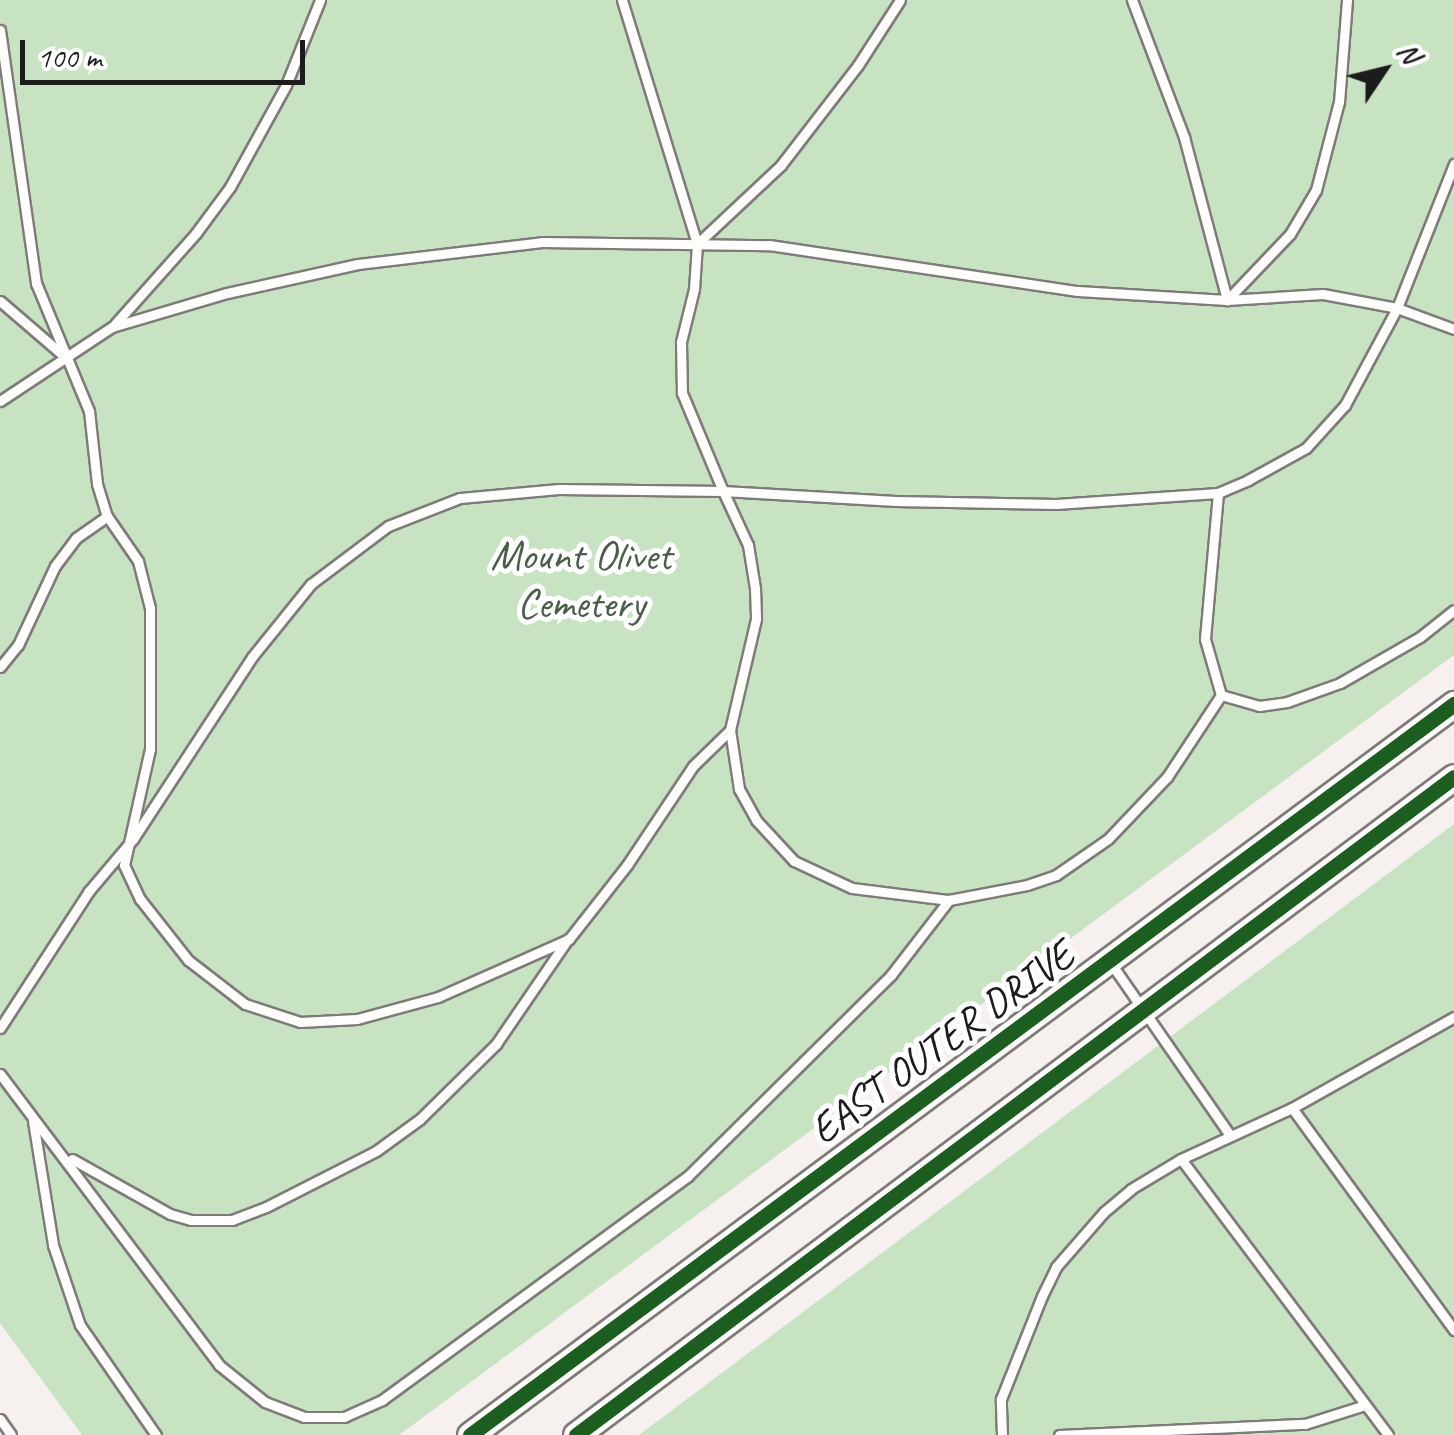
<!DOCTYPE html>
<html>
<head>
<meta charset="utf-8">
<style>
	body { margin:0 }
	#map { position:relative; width:1454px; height:1435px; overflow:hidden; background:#f6f0ee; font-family:Caveat,sans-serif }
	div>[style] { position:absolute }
	.green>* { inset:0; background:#c7e3c2 }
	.roads { filter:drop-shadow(2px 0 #7e7b7a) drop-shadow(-2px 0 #7e7b7a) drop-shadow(0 2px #7e7b7a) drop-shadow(0 -2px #7e7b7a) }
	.service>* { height:9px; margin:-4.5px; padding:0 4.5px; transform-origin:4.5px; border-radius:4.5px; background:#fefdfc }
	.secondary>* { height:25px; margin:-12.5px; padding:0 12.5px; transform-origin:12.5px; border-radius:12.5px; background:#fefdfc }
	.cycleway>* { height:15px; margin:-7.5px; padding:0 7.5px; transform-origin:7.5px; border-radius:7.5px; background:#1b5e20 }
	span { translate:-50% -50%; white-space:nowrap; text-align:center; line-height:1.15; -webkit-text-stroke:10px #fff; paint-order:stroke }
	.park-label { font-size:42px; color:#4a5e4a }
	.street-label { font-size:42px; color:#1c1c1c }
	.north { position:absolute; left:1334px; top:20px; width:100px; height:100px; -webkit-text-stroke:8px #fff; paint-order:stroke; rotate:55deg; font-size:28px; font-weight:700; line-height:40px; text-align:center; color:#1c1c1c }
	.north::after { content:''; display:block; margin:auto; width:35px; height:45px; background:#1c1c1c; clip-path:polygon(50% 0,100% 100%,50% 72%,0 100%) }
	.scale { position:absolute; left:20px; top:40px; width:285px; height:45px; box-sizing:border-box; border:5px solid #1c1c1c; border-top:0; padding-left:12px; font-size:30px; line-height:35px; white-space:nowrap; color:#1c1c1c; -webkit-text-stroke:8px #fff; paint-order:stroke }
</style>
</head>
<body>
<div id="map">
	<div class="green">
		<i style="clip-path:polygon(0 0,1454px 0,1454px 655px,399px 1435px,82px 1435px,0 1323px)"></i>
		<i style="clip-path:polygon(1454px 824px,1454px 1435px,639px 1435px)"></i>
	</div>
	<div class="roads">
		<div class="service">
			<i style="left:622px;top:0;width:255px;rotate:72.9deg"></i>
			<i style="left:697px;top:244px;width:45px;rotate:93.8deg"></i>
			<i style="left:694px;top:289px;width:55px;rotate:103.8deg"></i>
			<i style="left:681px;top:342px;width:51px;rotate:88.9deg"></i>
			<i style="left:682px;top:393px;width:106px;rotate:67.3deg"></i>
			<i style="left:723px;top:491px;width:173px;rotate:3.3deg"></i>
			<i style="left:896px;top:501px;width:160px;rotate:1.1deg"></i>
			<i style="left:1056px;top:504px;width:162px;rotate:-3.9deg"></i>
			<i style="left:1218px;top:493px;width:33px;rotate:-23deg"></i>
			<i style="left:1248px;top:480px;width:66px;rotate:-28.9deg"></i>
			<i style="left:1306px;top:448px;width:58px;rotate:-47.8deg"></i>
			<i style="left:1345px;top:405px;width:110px;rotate:-61.8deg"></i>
			<i style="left:1397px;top:308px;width:155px;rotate:-68.4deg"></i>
			<i style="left:1132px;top:0;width:147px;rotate:69.2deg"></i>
			<i style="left:1184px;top:137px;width:169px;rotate:75.2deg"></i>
			<i style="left:0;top:30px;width:256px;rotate:81.9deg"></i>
			<i style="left:36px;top:283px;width:139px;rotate:67.5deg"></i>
			<i style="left:89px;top:411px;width:73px;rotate:83.7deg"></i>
			<i style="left:97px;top:484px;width:34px;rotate:73deg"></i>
			<i style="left:107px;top:516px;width:55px;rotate:55.4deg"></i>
			<i style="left:138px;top:561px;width:49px;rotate:75.7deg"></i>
			<i style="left:150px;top:608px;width:141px;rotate:90deg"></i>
			<i style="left:150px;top:749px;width:119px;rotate:102.6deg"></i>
			<i style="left:124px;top:865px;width:38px;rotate:65deg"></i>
			<i style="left:140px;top:899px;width:78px;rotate:51.8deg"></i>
			<i style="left:188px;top:960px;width:72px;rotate:37.7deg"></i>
			<i style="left:245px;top:1004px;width:58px;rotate:18.1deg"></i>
			<i style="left:300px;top:1022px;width:57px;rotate:-3deg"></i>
			<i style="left:357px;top:1019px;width:84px;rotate:-15.2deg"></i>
			<i style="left:438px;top:997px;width:143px;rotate:-23.9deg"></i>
			<i style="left:569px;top:939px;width:94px;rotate:-51.9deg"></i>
			<i style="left:627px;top:865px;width:119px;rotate:-56.3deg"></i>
			<i style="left:693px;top:766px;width:52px;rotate:-44.2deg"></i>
			<i style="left:697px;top:244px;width:115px;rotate:-43.2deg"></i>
			<i style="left:781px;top:165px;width:126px;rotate:-52.4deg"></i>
			<i style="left:858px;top:65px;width:77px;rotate:-57.1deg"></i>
			<i style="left:1227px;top:300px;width:91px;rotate:-46.3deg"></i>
			<i style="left:1290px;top:234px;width:51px;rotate:-59.4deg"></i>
			<i style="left:1316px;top:190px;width:91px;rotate:-75.4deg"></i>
			<i style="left:1339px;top:102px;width:102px;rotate:-85.5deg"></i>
			<i style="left:0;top:301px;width:84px;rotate:40.7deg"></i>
			<i style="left:115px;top:324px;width:122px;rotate:-48.3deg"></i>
			<i style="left:196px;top:233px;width:57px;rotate:-53.5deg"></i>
			<i style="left:230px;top:187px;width:116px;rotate:-61.2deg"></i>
			<i style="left:286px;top:85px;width:92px;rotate:-68.2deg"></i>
			<i style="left:0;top:401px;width:134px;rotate:-33.5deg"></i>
			<i style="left:112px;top:327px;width:120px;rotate:-16.5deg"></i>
			<i style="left:227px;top:293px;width:134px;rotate:-12.5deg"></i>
			<i style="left:358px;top:264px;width:185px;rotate:-6.8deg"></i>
			<i style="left:542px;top:242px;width:227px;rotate:0.8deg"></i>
			<i style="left:769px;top:245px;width:312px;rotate:8.5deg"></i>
			<i style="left:1078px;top:291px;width:149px;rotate:3.5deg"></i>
			<i style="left:1227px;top:300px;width:96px;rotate:-3.6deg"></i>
			<i style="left:1323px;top:294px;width:75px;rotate:10.7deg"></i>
			<i style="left:1397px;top:308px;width:61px;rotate:20.2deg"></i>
			<i style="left:1218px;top:493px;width:147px;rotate:95.1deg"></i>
			<i style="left:1205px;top:639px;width:58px;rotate:74.1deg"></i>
			<i style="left:1221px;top:695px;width:40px;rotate:16deg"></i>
			<i style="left:1259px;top:706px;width:28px;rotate:-8deg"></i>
			<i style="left:1287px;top:702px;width:56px;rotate:-19.7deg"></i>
			<i style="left:1340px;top:683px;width:92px;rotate:-29.9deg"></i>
			<i style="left:1420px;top:637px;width:43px;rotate:-38.5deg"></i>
			<i style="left:0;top:667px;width:28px;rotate:-51deg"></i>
			<i style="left:18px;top:645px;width:87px;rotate:-64.9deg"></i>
			<i style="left:55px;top:566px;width:35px;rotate:-53deg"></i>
			<i style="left:76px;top:538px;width:38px;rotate:-35deg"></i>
			<i style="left:1110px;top:962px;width:211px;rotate:55.3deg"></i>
			<i style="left:0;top:1028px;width:163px;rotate:-57deg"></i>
			<i style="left:89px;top:891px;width:68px;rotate:-49.8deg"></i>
			<i style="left:133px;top:839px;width:217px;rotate:-56.8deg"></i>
			<i style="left:252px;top:657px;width:94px;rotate:-51.1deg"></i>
			<i style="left:311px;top:584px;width:96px;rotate:-37deg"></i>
			<i style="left:388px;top:526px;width:77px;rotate:-21.3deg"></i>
			<i style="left:460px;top:498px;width:99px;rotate:-5.2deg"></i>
			<i style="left:559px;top:489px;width:164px;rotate:0.7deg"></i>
			<i style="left:723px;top:491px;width:60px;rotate:65.2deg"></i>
			<i style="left:748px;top:545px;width:44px;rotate:80.8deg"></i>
			<i style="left:755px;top:588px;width:31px;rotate:88deg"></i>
			<i style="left:756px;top:619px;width:114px;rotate:103.2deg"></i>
			<i style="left:730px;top:730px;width:60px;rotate:81.3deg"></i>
			<i style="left:739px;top:789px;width:35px;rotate:61deg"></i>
			<i style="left:756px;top:820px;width:56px;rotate:47.2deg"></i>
			<i style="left:794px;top:861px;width:64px;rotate:25deg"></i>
			<i style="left:852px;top:888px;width:98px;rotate:7.1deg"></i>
			<i style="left:949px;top:900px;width:79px;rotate:-10.9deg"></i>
			<i style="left:1027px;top:885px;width:31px;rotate:-19deg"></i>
			<i style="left:1056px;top:875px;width:63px;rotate:-34.7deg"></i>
			<i style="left:1108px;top:839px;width:86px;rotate:-46.4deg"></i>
			<i style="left:1167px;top:777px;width:98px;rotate:-56.6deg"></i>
			<i style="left:0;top:1074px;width:364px;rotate:53deg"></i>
			<i style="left:219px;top:1365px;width:59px;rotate:38.8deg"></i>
			<i style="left:265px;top:1402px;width:42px;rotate:21deg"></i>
			<i style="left:304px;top:1417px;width:40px"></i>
			<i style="left:344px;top:1417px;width:42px;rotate:-24.1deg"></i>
			<i style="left:382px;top:1400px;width:379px;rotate:-36.2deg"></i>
			<i style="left:688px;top:1176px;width:286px;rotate:-44.7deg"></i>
			<i style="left:891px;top:975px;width:95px;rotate:-52.3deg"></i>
			<i style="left:1292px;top:1108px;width:275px;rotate:53.9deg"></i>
			<i style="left:33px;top:1121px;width:126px;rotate:80.8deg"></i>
			<i style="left:53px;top:1245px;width:84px;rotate:71.4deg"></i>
			<i style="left:80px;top:1325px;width:134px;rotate:55.4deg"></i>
			<i style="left:72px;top:1159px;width:112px;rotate:29.3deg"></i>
			<i style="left:170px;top:1214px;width:22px;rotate:16deg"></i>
			<i style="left:191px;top:1220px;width:41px"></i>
			<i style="left:232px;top:1220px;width:36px;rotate:-21deg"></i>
			<i style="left:266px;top:1207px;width:123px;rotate:-27deg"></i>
			<i style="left:376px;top:1151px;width:54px;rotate:-36deg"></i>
			<i style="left:420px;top:1119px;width:107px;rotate:-44.6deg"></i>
			<i style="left:496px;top:1044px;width:127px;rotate:-55.6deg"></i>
			<i style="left:1181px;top:1159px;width:345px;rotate:53.1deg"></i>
			<i style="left:0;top:1419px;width:19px;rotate:55deg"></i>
			<i style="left:1002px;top:1435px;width:36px;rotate:-92deg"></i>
			<i style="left:1001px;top:1399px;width:111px;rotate:-68.3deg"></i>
			<i style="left:1042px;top:1296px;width:32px;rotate:-64deg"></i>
			<i style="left:1056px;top:1267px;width:73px;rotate:-48.9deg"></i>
			<i style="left:1104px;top:1212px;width:35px;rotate:-40deg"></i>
			<i style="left:1131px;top:1189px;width:58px;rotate:-31deg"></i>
			<i style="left:1181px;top:1159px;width:122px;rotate:-24.7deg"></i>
			<i style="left:1292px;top:1108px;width:186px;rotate:-29.3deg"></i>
			<i style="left:1059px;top:1435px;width:246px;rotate:-2.6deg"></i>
			<i style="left:1305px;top:1424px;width:63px;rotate:-17.6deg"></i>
		</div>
		<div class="secondary">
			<i style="left:470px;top:1435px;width:1226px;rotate:-36.61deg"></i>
			<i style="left:576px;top:1435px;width:1097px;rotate:-36.85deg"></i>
		</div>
	</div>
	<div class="cycleway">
		<i style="left:470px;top:1435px;width:1226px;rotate:-36.61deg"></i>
		<i style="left:576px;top:1435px;width:1097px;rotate:-36.85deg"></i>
	</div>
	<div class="park-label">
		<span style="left:581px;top:580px">Mount Olivet<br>Cemetery</span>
	</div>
	<div class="street-label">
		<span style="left:942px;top:1043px;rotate:-36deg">EAST OUTER DRIVE</span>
	</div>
	<div class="north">N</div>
	<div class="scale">100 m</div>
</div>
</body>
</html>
